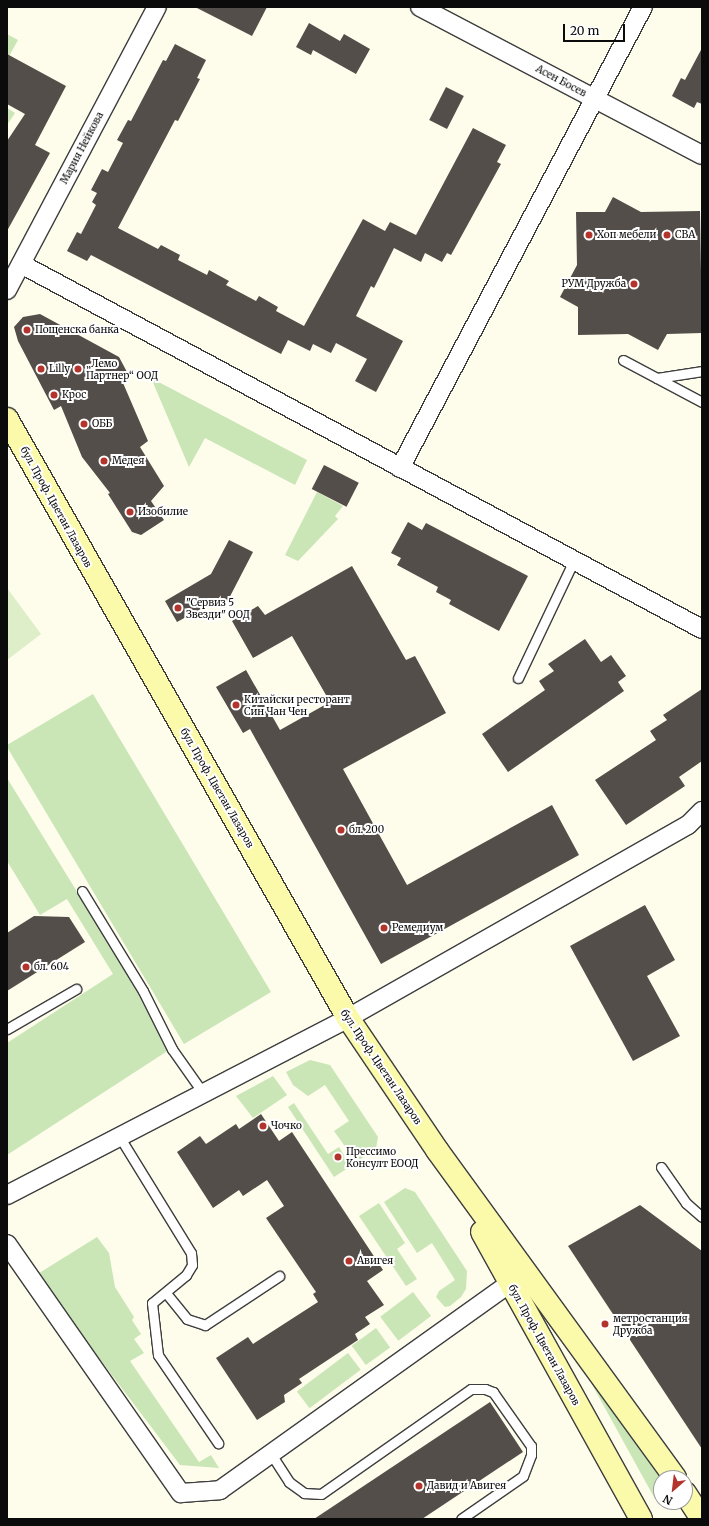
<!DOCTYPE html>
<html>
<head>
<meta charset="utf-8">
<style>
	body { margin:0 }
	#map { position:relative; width:709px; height:1526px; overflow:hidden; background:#fefceb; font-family:Merriweather,serif }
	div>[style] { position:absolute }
	.green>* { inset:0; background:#cae6b7; transform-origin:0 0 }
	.pitch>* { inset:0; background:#ddeec8 }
	.building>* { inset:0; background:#534e49; transform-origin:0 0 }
	.roads { filter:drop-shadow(1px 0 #3e3e3e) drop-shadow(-1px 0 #3e3e3e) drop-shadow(0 1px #3e3e3e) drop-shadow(0 -1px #3e3e3e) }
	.service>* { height:9px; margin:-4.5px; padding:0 4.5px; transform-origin:4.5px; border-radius:4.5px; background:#fff }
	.minor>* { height:18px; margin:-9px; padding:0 9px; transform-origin:9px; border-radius:9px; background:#fff }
	.secondary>* { height:22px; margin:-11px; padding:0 11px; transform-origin:11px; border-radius:11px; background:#fafaaa }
	.dots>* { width:11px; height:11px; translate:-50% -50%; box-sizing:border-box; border:2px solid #fff; border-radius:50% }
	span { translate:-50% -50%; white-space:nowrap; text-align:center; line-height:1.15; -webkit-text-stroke:4px #fff; paint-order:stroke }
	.street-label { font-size:10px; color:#0b0b0b }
	.poi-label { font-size:10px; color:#0b0b0b }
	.left { translate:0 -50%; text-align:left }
	.right { translate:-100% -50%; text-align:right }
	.frame { position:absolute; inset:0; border:8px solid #0b0b0b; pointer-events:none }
	.north { position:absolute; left:653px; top:1470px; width:40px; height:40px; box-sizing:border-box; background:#fff; border:1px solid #9d9d9d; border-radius:50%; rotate:208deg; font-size:11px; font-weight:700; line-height:16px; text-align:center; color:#0b0b0b }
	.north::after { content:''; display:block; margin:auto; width:14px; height:18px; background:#b3342c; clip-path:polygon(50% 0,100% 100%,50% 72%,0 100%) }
	.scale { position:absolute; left:563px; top:24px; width:62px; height:18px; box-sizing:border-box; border:2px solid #0b0b0b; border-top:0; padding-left:5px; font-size:12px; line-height:14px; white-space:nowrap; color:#0b0b0b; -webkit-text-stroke:3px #fff; paint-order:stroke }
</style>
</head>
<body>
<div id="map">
	<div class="green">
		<i style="clip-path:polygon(7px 34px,18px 40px,7px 60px)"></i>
		<i style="clip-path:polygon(7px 108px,15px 113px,7px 125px)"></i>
		<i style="clip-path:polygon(151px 378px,307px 460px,295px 485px,205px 438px,189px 467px)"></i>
		<i style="clip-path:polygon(317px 492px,343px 506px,335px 516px,338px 519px,298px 561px,285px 555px)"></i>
		<i style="clip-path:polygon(93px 694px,271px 992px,184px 1044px,7px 747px,7px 745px)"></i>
		<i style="clip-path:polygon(7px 778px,124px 968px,169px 1050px,7px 1155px,7px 1043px,113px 974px,67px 899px,40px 915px,7px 861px)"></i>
		<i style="clip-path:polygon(310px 1060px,330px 1065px,378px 1137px,376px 1149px,356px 1162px,334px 1131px,349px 1121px,325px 1085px,308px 1096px,293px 1085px,286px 1072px)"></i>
		<i style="clip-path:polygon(273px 1076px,287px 1095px,253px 1118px,236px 1096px)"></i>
		<i style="clip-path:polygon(294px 1103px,328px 1154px,339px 1147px,351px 1166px,334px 1177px,288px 1107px)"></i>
		<i style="clip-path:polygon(405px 1188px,415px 1192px,467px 1271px,466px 1289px,461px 1297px,450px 1306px,445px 1307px,436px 1297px,439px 1291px,455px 1280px,432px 1243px,417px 1253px,384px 1202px)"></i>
		<i style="clip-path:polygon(379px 1203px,405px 1243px,397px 1249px,417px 1279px,406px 1286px,359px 1216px)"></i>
		<i style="clip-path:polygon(97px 1237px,109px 1253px,115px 1287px,134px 1317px,132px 1320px,141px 1334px,134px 1339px,144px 1353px,130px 1361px,199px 1462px,211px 1455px,219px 1468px,180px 1465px,36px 1275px)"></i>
		<i style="left:413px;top:1292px;width:30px;height:41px;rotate:53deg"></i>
		<i style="left:376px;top:1328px;width:24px;height:30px;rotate:54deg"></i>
		<i style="left:348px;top:1353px;width:21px;height:64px;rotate:53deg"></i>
		<i style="clip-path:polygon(589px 1379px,661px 1479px,661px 1492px,655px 1499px)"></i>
	</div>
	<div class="pitch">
		<i style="clip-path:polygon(7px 588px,41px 634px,7px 660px)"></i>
	</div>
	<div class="building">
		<i style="clip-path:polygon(195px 7px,267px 7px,252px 36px)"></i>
		<i style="clip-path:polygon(309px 23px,340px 41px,344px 34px,370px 49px,356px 74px,313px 50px,311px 55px,296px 47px)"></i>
		<i style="clip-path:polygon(175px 44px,206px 60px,197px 78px,200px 79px,178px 121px,175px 120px,118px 228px,158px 249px,161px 245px,180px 255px,178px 260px,207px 275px,209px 270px,229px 281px,226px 285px,256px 301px,259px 296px,278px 307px,276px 311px,304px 326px,363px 219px,385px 231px,390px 222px,416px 235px,473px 128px,506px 145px,497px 162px,501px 164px,451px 255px,447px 253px,442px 262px,425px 253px,421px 262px,394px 248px,374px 288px,371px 286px,356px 316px,403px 341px,376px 392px,355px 381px,367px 359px,336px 343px,331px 353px,313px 344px,310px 351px,288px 340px,281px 354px,91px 255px,87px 261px,67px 251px,77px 232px,81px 234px,96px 205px,92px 202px,97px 193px,91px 190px,102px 169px,108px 172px,123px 143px,117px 140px,128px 120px,131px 121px,163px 60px,166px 61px)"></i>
		<i style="clip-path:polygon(702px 48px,702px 104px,697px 102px,694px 108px,672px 96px,681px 78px,685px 80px)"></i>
		<i style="clip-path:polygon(7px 54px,66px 86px,35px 145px,50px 153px,7px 231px,7px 141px,25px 114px,7px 104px)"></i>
		<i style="left:446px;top:87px;width:20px;height:37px;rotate:27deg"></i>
		<i style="clip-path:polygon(613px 197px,641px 212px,700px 211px,702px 333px,667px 334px,658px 350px,628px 334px,578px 335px,578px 307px,560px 297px,577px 265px,576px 212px,605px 212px)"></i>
		<i style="clip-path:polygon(40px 314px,119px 357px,127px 372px,120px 376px,148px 441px,140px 447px,164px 486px,151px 501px,164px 520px,141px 535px,132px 532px,108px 494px,110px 493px,82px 457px,61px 406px,54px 410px,18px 341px,14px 327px,23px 317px)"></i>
		<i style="left:324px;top:465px;width:39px;height:27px;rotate:27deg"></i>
		<i style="clip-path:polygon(408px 522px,422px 530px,426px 523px,528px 576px,499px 631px,449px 604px,451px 600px,436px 592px,438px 587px,397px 565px,401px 558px,391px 553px)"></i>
		<i style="clip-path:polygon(229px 540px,253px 552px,224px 608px,219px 599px,177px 622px,165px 601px,211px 574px)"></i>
		<i style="clip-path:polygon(352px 566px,406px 660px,415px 656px,446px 713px,343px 769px,407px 885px,552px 805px,579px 855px,381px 964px,250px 729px,243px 733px,216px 687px,246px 670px,280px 730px,330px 702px,292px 636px,253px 658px,232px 621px,258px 606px,265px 615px)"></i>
		<i style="clip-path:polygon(585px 639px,601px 662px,611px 655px,626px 676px,618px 682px,624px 691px,508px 772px,482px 734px,545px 690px,539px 681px,554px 671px,548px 664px)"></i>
		<i style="clip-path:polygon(702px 689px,702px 761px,679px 777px,685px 786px,626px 825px,595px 780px,656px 740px,650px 731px,667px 720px,663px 715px)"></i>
		<i style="clip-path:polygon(645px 905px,675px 960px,647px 976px,680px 1036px,633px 1061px,570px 946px)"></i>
		<i style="clip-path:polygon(34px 916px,69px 917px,85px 942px,7px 991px,7px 933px)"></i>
		<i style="clip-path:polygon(261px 1114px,279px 1141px,292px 1132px,383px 1270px,367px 1281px,384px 1305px,365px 1317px,370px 1324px,355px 1334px,358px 1340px,299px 1379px,302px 1383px,284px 1395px,285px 1402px,257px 1420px,216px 1358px,248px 1337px,253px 1344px,318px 1302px,313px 1294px,316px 1292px,266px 1218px,284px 1206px,267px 1180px,243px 1196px,239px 1190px,213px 1208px,177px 1152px,200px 1136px,206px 1144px,236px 1124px,239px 1129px)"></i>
		<i style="clip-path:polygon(640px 1205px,702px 1251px,702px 1449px,568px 1246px)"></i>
		<i style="clip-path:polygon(490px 1402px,523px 1452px,422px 1519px,314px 1519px)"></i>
	</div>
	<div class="roads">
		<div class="service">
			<i style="left:623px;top:360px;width:89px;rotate:28deg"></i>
			<i style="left:657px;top:378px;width:46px;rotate:-8.8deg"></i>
			<i style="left:518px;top:678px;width:131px;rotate:-64.6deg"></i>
			<i style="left:82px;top:891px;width:117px;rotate:58.6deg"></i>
			<i style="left:143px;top:991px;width:65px;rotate:63.4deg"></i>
			<i style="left:172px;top:1049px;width:54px;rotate:54.8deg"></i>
			<i style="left:7px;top:1029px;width:80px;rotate:-30.1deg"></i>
			<i style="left:119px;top:1136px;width:137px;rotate:58.4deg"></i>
			<i style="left:191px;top:1253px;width:12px;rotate:85deg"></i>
			<i style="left:192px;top:1265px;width:12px;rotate:121deg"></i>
			<i style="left:186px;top:1275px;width:44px;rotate:140.5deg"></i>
			<i style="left:152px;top:1303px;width:52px;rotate:83.4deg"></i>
			<i style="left:158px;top:1355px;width:107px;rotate:55.7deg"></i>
			<i style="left:661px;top:1167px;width:44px;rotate:55.2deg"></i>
			<i style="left:686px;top:1203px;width:21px;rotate:41deg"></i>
			<i style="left:166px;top:1293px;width:33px;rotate:51deg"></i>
			<i style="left:187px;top:1319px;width:19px;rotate:18deg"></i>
			<i style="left:205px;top:1325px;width:89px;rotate:-33.5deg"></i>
			<i style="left:271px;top:1454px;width:33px;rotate:57deg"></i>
			<i style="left:289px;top:1482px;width:19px;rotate:36deg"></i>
			<i style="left:304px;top:1493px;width:17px;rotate:3deg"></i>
			<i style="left:321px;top:1494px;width:183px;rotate:-35deg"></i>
			<i style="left:471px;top:1389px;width:14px"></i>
			<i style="left:485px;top:1389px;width:9px;rotate:21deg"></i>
			<i style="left:493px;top:1392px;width:66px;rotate:54.9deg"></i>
			<i style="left:531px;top:1446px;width:9px;rotate:90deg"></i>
			<i style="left:531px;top:1455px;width:22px;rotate:111deg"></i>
			<i style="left:523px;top:1476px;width:75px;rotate:145.3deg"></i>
		</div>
		<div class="minor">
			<i style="left:420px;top:7px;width:318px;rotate:27.7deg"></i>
			<i style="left:21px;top:264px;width:773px;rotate:28.19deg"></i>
			<i style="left:7px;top:290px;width:320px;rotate:-62.1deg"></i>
			<i style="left:400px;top:468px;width:521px;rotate:-62.21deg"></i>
			<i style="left:7px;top:1195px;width:384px;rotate:-27.4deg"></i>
			<i style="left:348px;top:1018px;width:391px;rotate:-29.6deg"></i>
			<i style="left:688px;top:825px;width:20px;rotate:-45deg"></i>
			<i style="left:7px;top:1244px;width:304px;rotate:55.1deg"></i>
			<i style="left:181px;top:1493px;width:39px;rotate:-4deg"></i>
			<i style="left:220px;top:1490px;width:356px;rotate:-35.5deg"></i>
		</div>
		<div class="secondary">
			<i style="left:7px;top:419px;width:689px;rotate:60.35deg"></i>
			<i style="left:348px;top:1018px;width:159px;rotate:56deg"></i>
			<i style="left:437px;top:1150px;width:405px;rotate:54deg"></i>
			<i style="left:482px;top:1232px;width:328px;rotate:61deg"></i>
			<i style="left:685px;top:1493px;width:31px;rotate:57deg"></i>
		</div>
	</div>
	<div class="dots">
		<i style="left:589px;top:235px;background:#b3342c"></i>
		<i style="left:667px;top:235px;background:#b3342c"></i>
		<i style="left:634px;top:284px;background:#b3342c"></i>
		<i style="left:27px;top:330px;background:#b3342c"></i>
		<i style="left:41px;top:369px;background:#b3342c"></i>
		<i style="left:78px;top:369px;background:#b3342c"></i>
		<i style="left:54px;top:395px;background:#b3342c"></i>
		<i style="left:84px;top:424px;background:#b3342c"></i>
		<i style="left:104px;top:461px;background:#b3342c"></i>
		<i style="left:130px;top:512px;background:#b3342c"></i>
		<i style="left:178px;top:608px;background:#b3342c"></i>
		<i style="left:236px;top:705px;background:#b3342c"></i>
		<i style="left:341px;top:830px;background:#b3342c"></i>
		<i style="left:384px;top:928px;background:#b3342c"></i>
		<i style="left:26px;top:967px;background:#b3342c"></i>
		<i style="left:263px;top:1126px;background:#b3342c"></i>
		<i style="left:338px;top:1157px;background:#b3342c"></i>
		<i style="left:349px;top:1261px;background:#b3342c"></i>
		<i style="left:605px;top:1324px;background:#b3342c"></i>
		<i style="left:419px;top:1486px;background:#b3342c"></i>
	</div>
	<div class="street-label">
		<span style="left:561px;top:81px;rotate:28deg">Асен Босев</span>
		<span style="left:82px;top:148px;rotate:-62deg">Мария Нейкова</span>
		<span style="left:56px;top:507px;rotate:61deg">бул. Проф. Цветан Лазаров</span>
		<span style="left:217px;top:788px;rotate:60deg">бул. Проф. Цветан Лазаров</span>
		<span style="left:381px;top:1067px;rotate:56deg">бул. Проф. Цветан Лазаров</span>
		<span style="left:544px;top:1345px;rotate:61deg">бул. Проф. Цветан Лазаров</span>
	</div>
	<div class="poi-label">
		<span class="left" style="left:597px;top:235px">Хоп мебели</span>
		<span class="left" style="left:675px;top:235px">CBA</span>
		<span class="right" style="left:626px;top:284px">РУМ Дружба</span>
		<span class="left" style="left:35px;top:330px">Пощенска банка</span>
		<span class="left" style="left:86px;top:369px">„Лемо<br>Партнер“ ООД</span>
		<span class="left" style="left:49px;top:369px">Lilly</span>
		<span class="left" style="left:62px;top:395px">Крос</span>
		<span class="left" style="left:92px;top:424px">ОББ</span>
		<span class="left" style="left:112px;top:461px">Медея</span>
		<span class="left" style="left:138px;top:512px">Изобилие</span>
		<span class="left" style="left:186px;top:608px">"Сервиз 5<br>Звезди" ООД</span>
		<span class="left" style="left:244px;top:705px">Китайски ресторант<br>Син Чан Чен</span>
		<span class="left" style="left:349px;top:830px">бл. 200</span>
		<span class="left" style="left:392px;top:928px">Ремедиум</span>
		<span class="left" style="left:34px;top:967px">бл. 604</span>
		<span class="left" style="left:271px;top:1126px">Чочко</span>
		<span class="left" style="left:346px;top:1157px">Прессимо<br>Консулт ЕООД</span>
		<span class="left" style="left:357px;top:1261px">Авигея</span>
		<span class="left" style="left:613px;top:1324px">метростанция<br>Дружба</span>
		<span class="left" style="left:427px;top:1486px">Давид и Авигея</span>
	</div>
	<div class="frame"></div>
	<div class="north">N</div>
	<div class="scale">20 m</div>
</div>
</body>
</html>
